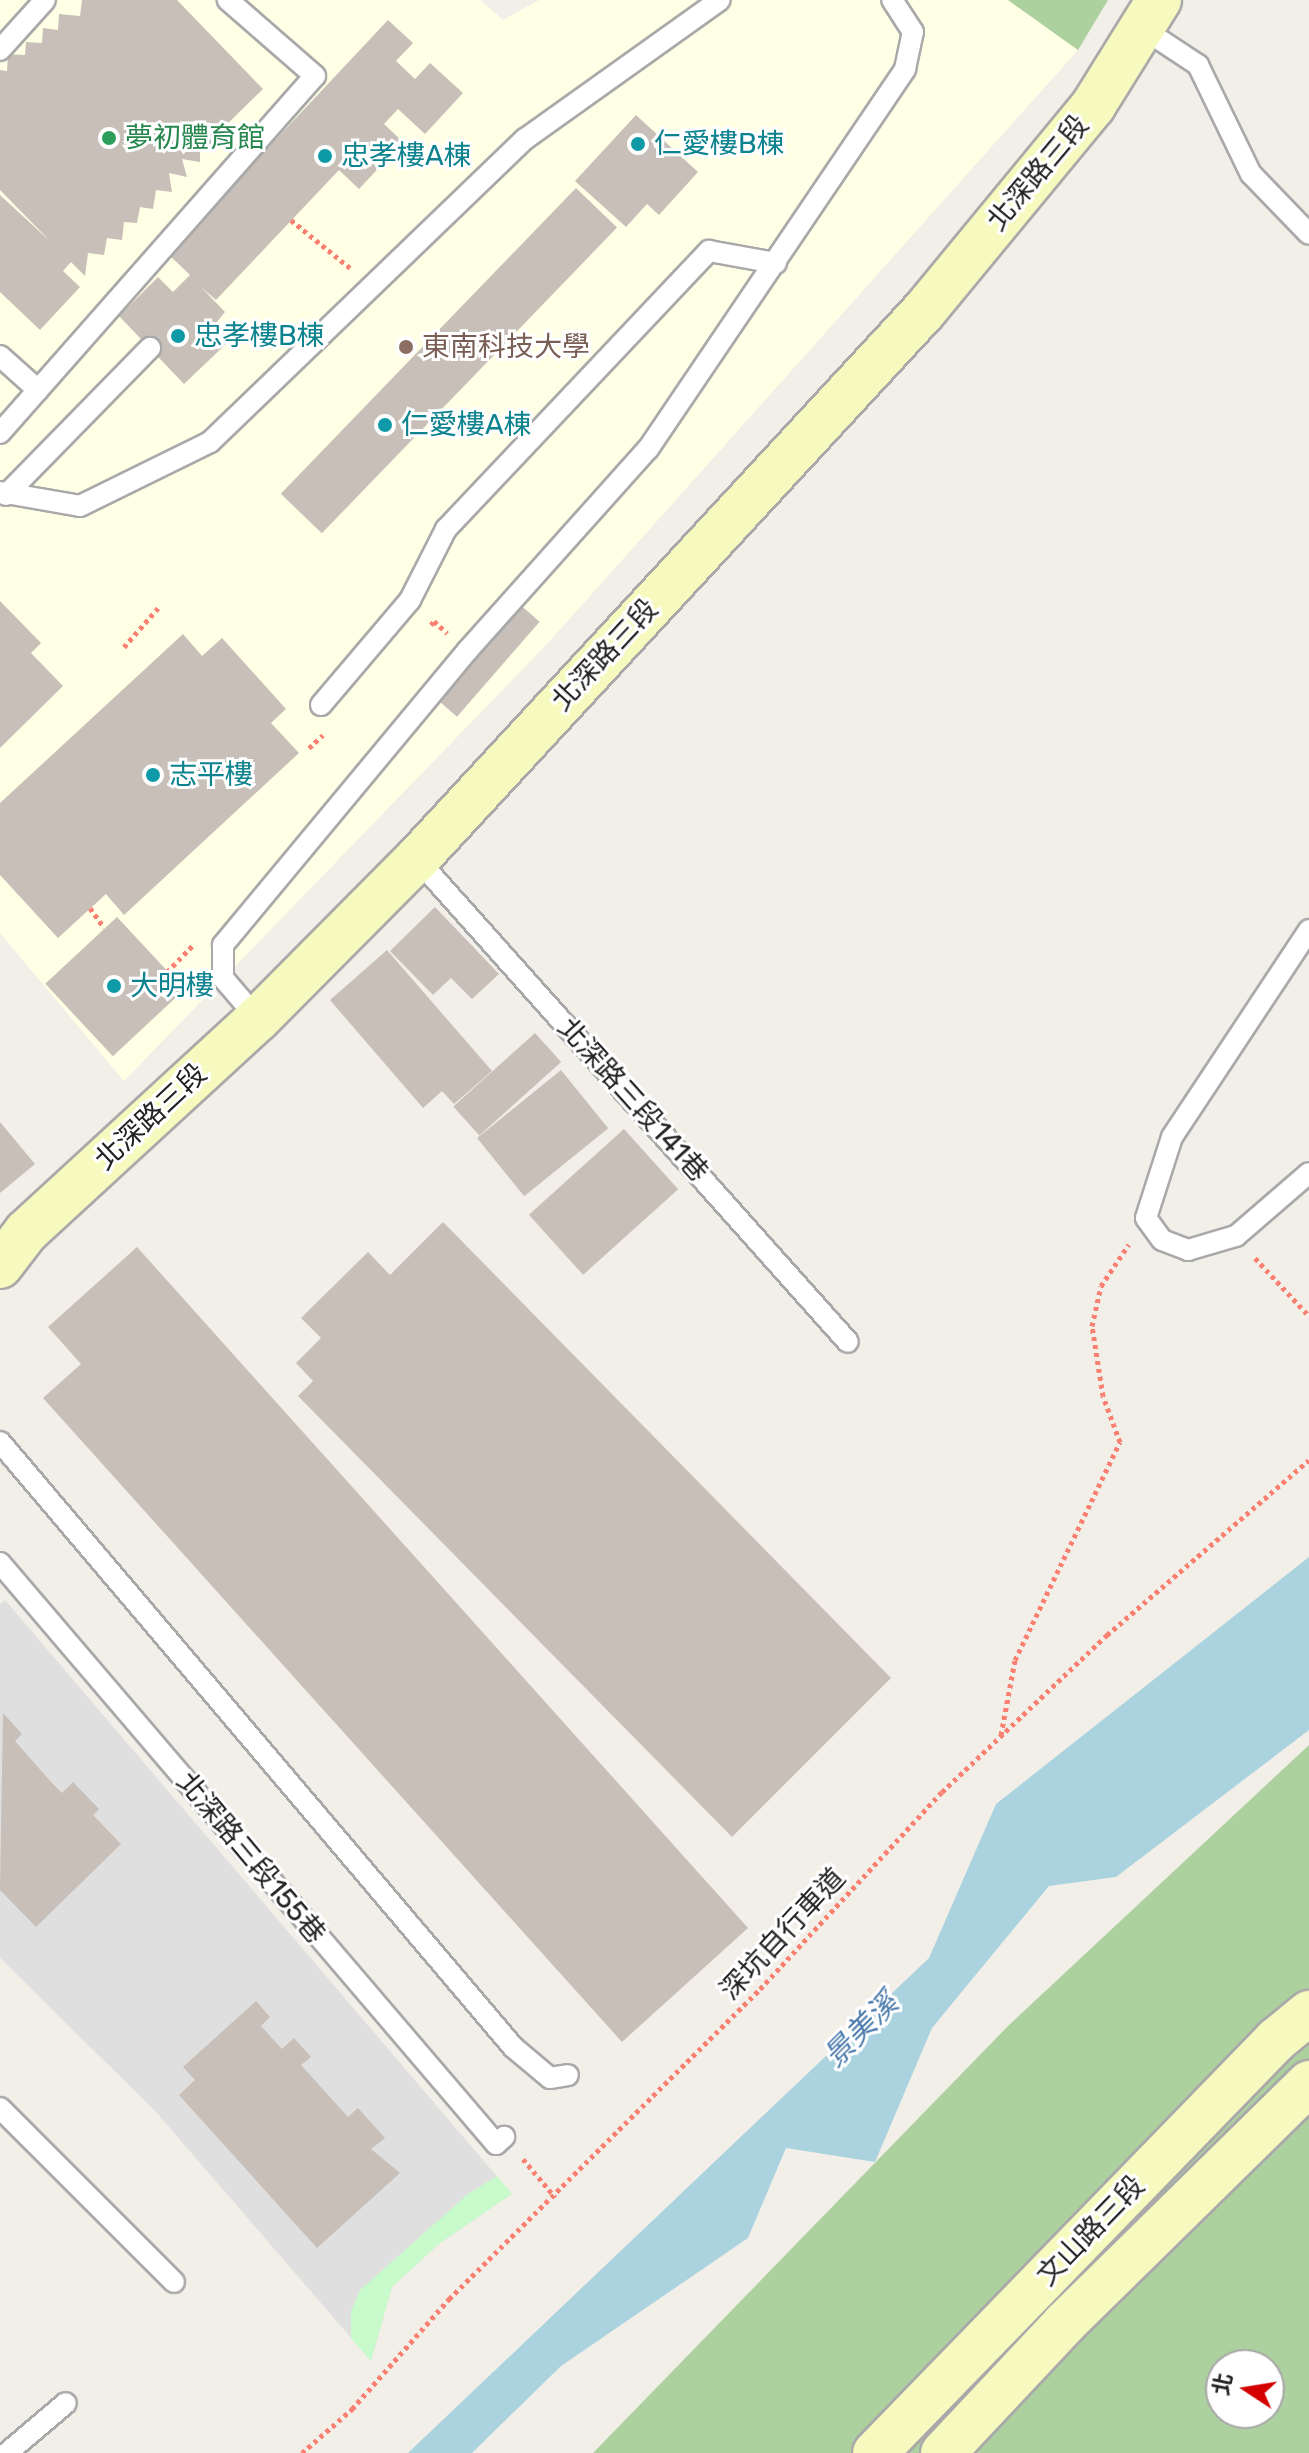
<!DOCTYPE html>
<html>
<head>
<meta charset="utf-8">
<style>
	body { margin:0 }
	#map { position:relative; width:1309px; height:2453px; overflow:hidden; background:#f2efe9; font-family:Rubik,"Noto Sans TC",sans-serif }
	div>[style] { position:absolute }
	.residential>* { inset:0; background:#e0dfdf }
	.education>* { inset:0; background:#ffffe5 }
	.forest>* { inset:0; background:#add19e }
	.park>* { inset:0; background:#c8facc }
	.water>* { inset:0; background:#aad3df }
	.building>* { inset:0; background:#c7bfb8; transform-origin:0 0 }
	.path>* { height:5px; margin-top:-2.5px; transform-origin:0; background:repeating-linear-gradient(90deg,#fa8072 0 4px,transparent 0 8px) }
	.roads { filter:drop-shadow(2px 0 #a9a9a9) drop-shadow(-2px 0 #a9a9a9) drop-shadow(0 2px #a9a9a9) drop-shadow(0 -2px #a9a9a9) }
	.service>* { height:20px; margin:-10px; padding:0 10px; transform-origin:10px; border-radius:10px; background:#fff }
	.secondary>* { height:44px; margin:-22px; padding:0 22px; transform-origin:22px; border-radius:22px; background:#f7fabf }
	.dots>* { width:22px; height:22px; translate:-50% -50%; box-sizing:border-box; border:4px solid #fff; border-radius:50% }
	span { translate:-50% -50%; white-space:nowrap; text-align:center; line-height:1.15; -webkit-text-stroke:6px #fff; paint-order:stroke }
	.leisure-label { font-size:28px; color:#27864d }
	.left { translate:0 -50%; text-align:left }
	.culture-label { font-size:28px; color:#0d838f }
	.street-label { font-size:28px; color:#222 }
	.education-label { font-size:28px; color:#785e54 }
	.water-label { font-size:30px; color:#4a7aab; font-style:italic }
	.north { position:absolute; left:1205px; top:2349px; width:80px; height:80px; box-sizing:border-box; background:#fff; border:2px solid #a7a7a7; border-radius:50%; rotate:282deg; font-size:22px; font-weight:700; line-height:32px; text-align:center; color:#222 }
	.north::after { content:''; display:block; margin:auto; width:28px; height:36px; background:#d40000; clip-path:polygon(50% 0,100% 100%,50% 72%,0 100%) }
</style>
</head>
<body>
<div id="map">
	<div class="residential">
		<i style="clip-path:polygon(5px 1600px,512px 2194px,440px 2243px,392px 2287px,371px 2361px,156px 2112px,0 1958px,0 1604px)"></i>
	</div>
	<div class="education">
		<i style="clip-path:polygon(0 0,480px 0,503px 20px,539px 0,1008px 0,1078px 50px,547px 644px,124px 1081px,0 933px)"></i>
	</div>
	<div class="forest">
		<i style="clip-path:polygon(1008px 0,1108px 0,1078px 50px)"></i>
		<i style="clip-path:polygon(evenodd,1309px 1745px,1309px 2453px,593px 2453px,1008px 2026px,1309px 1745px,1221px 2365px,1269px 2365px,1269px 2413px,1221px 2413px,1221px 2365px)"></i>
	</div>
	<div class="park">
		<i style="clip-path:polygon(497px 2176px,512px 2194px,440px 2243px,392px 2287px,371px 2361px,351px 2338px,351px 2311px,360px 2290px,468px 2194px)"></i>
	</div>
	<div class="water">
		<i style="clip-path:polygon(1309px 1557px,1309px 1730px,1116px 1877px,1049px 1886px,932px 2028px,875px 2162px,786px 2148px,748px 2238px,561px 2366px,472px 2453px,408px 2453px,929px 1958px,996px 1804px)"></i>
	</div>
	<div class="building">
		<i style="clip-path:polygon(82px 0,177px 0,263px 89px,218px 133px,218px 148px,200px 144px,200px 162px,182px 159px,187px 177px,169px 173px,172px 192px,156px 190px,153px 209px,140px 207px,137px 223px,124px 222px,122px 240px,107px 238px,104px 255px,88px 253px,85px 276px,71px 262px,63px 271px,80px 287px,40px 330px,0 292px,0 195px,51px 242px,0 190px,0 70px,7px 71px,8px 54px,25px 55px,26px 42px,42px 43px,43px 28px,58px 30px,59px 14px,80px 16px)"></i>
		<i style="clip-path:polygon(388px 20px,413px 43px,396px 61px,415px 79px,430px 63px,463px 93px,425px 134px,398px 109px,384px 124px,403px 142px,359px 189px,339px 170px,216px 300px,201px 287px,225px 312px,211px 329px,226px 344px,184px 384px,119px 316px,158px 277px,173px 292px,190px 275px,168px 254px)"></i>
		<i style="clip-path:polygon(636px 115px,698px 172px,659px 215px,647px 204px,626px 227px,575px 181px)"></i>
		<i style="left:576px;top:188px;width:57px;height:425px;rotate:44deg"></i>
		<i style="clip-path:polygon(0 601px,41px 643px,31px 653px,63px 686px,0 748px)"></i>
		<i style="left:517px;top:602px;width:30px;height:126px;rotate:41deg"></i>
		<i style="clip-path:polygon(183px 634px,202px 656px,222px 638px,286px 709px,271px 723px,299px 753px,124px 915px,106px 894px,58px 938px,0 875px,0 803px)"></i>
		<i style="clip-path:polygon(435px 907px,499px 974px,472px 999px,451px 978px,433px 995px,390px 951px)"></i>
		<i style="left:117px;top:917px;width:99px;height:98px;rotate:47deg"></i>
		<i style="clip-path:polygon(387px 950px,492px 1071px,454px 1104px,442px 1091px,423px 1108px,330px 1000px)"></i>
		<i style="left:535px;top:1033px;width:39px;height:110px;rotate:48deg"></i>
		<i style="left:561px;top:1070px;width:75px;height:108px;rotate:51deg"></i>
		<i style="clip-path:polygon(0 1122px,35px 1164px,0 1193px)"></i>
		<i style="left:624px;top:1129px;width:81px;height:128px;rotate:48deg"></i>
		<i style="clip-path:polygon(443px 1222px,891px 1678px,732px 1837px,298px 1396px,313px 1381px,296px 1363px,321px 1338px,301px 1318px,368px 1252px,390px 1275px)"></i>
		<i style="clip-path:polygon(137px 1247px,748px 1928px,622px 2042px,43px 1398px,81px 1364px,48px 1327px)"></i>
		<i style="clip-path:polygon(3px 1713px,22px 1734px,15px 1741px,51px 1782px,62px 1793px,73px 1782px,99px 1809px,93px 1815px,121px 1844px,36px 1927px,0 1890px)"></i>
		<i style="clip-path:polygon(256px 2001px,270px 2017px,261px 2026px,282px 2049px,294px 2038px,311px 2057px,301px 2065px,348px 2117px,358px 2108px,385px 2138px,371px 2149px,400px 2173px,317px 2248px,179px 2095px,195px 2080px,183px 2067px)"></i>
	</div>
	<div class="path">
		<i style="left:291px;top:220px;width:76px;rotate:39.1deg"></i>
		<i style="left:431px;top:625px;width:5px;rotate:-53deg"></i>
		<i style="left:434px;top:621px;width:18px;rotate:43deg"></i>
		<i style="left:124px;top:647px;width:52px;rotate:-48.9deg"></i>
		<i style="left:309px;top:748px;width:19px;rotate:-43deg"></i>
		<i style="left:90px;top:908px;width:24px;rotate:54deg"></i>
		<i style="left:167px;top:972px;width:39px;rotate:-46deg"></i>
		<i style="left:1255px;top:1258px;width:79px;rotate:47deg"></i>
		<i style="left:1001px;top:1735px;width:76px;rotate:-79.4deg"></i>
		<i style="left:1015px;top:1660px;width:242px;rotate:-64.3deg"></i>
		<i style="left:1120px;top:1442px;width:49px;rotate:-110.3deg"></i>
		<i style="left:1103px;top:1396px;width:71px;rotate:-98.9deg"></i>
		<i style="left:1092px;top:1326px;width:41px;rotate:-77.3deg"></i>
		<i style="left:1101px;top:1286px;width:50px;rotate:-56.3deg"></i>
		<i style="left:523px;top:2159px;width:50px;rotate:49.9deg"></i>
		<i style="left:302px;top:2453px;width:67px;rotate:-41.3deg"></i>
		<i style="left:352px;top:2409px;width:147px;rotate:-48.6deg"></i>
		<i style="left:449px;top:2299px;width:439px;rotate:-44.9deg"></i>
		<i style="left:760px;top:1989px;width:268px;rotate:-47.3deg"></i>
		<i style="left:942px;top:1792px;width:228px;rotate:-43.6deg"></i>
		<i style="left:1107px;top:1635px;width:267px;rotate:-40.9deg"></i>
	</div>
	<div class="roads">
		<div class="service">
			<i style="left:1145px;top:30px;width:64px;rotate:33.4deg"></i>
			<i style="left:1198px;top:65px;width:121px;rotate:64.1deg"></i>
			<i style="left:1251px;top:174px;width:83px;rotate:46deg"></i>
			<i style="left:0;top:50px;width:67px;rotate:-48deg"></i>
			<i style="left:0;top:356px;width:51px;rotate:41.8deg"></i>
			<i style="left:0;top:433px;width:476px;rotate:-48.6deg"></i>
			<i style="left:315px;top:76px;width:116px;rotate:-138.9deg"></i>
			<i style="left:0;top:492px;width:81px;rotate:9.9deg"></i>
			<i style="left:80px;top:506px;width:145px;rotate:-26.2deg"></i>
			<i style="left:210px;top:442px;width:437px;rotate:-43.9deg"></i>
			<i style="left:525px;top:139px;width:239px;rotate:-35.5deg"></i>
			<i style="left:6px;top:495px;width:206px;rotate:-45.6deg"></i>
			<i style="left:321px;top:705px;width:138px;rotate:-49.7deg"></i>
			<i style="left:410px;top:600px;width:80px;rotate:-63.1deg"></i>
			<i style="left:446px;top:529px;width:383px;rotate:-46.6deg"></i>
			<i style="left:709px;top:251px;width:68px;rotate:10.2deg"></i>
			<i style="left:417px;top:859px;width:647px;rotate:48.26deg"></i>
			<i style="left:1309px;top:930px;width:248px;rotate:123.5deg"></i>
			<i style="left:1172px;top:1137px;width:85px;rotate:107.8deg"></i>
			<i style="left:1146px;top:1218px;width:27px;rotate:54deg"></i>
			<i style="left:1162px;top:1240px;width:28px;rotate:21deg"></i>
			<i style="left:1188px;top:1250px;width:50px;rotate:-16.3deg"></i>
			<i style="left:1236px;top:1236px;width:96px;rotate:-40.8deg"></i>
			<i style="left:258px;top:1019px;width:54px;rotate:-130.5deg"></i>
			<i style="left:223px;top:978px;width:33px;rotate:-90deg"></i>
			<i style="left:223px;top:945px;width:383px;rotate:-50.3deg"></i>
			<i style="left:468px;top:650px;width:270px;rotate:-48.2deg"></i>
			<i style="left:648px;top:449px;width:459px;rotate:-55.9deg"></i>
			<i style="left:905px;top:69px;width:38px;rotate:-78deg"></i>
			<i style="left:913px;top:32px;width:38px;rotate:-123deg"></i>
			<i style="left:0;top:1442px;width:793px;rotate:49.7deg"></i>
			<i style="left:513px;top:2047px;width:48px;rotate:40deg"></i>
			<i style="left:550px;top:2078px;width:18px;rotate:-9deg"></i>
			<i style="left:0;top:1563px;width:764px;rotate:49.51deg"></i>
			<i style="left:496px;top:2144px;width:11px;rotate:-41deg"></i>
			<i style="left:0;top:2108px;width:246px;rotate:45deg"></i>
			<i style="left:7px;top:2453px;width:77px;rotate:-40.3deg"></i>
		</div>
		<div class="secondary">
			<i style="left:0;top:1266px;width:43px;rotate:-52.6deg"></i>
			<i style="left:26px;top:1232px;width:315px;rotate:-42.6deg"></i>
			<i style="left:258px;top:1019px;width:226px;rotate:-45.2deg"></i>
			<i style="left:417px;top:859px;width:747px;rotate:-47.23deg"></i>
			<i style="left:924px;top:311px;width:266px;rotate:-50.5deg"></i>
			<i style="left:1093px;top:106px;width:125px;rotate:-58.1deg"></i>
			<i style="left:875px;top:2453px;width:576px;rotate:-45.84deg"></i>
			<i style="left:1276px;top:2040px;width:43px;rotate:-39.3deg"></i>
			<i style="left:943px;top:2453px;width:177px;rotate:-46.8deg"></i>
			<i style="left:1064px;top:2324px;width:344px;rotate:-44.5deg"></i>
		</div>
	</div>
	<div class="dots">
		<i style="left:109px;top:138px;background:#2e9e5b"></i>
		<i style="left:638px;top:144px;background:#0f9aa8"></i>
		<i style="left:325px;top:156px;background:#0f9aa8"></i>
		<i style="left:178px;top:336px;background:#0f9aa8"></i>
		<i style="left:406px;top:347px;background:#8d6e63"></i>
		<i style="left:385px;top:425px;background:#0f9aa8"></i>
		<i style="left:153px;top:775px;background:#0f9aa8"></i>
		<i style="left:114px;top:986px;background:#0f9aa8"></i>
	</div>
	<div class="leisure-label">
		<span class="left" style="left:125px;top:138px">夢初體育館</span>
	</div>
	<div class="culture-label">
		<span class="left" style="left:654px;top:144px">仁愛樓B棟</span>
		<span class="left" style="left:341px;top:156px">忠孝樓A棟</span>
		<span class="left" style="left:194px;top:336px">忠孝樓B棟</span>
		<span class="left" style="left:401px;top:425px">仁愛樓A棟</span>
		<span class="left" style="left:169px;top:775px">志平樓</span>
		<span class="left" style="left:130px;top:986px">大明樓</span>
	</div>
	<div class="street-label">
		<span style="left:1038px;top:173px;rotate:-50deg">北深路三段</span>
		<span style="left:605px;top:655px;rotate:-47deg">北深路三段</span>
		<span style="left:633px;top:1100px;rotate:48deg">北深路三段141巷</span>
		<span style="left:151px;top:1117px;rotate:-43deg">北深路三段</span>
		<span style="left:251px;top:1858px;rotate:50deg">北深路三段155巷</span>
		<span style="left:783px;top:1934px;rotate:-47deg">深坑自行車道</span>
		<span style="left:1091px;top:2231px;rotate:-46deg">文山路三段</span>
	</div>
	<div class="education-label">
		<span class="left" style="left:422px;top:347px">東南科技大學</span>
	</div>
	<div class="water-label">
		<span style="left:861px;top:2030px;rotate:-45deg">景美溪</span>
	</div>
	<div class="north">北</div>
</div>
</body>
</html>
